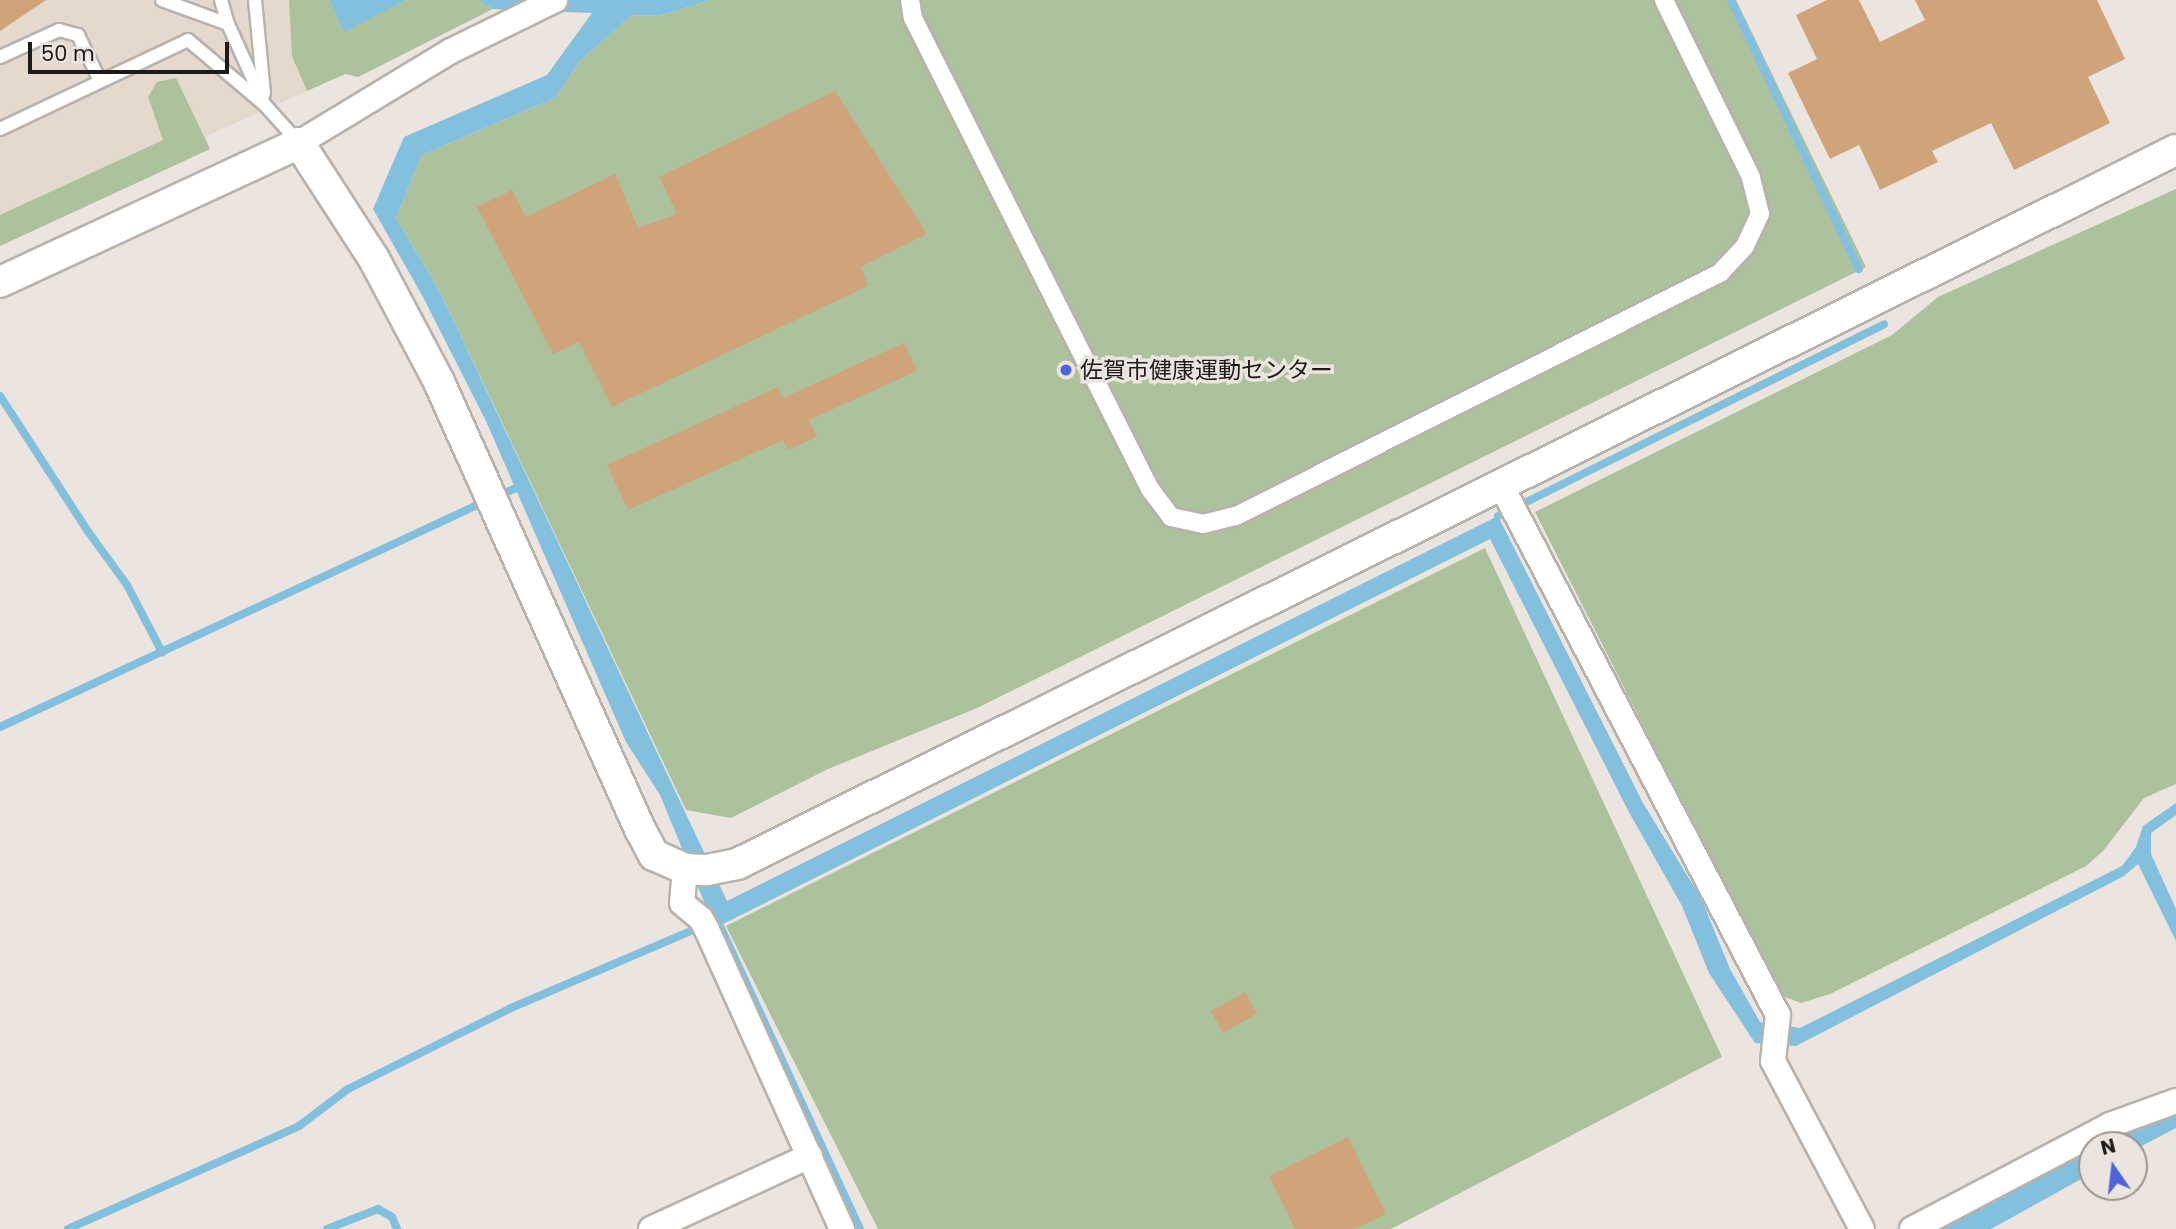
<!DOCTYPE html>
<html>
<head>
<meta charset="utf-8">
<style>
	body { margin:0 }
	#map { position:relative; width:2176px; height:1229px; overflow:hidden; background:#ebe4df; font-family:Poppins,"Noto Sans JP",sans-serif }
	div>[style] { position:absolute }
	.built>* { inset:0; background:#e5d8cd }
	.green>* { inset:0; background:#abc29d }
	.water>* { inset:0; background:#83c0de }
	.stream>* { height:8px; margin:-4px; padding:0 4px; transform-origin:4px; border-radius:4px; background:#83c0de }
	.building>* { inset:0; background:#d0a47b; transform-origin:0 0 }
	.roads { filter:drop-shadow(2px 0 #b8b2ad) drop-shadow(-2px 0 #b8b2ad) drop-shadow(0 2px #b8b2ad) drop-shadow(0 -2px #b8b2ad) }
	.service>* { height:12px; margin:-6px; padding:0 6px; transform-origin:6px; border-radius:6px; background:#fff }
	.pedestrian>* { height:18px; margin:-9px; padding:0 9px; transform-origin:9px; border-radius:9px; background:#fff }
	.minor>* { height:24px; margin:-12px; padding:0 12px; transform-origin:12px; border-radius:12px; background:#fff }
	.tertiary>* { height:30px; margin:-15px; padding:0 15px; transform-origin:15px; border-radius:15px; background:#fff }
	.dots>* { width:19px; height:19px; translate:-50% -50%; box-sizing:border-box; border:4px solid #ebe4df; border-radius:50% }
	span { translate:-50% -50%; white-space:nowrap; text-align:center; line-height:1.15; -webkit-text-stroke:7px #ebe4df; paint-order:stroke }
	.poi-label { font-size:23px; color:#1d1b19 }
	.left { translate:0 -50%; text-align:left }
	.north { position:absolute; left:2078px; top:1131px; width:70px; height:70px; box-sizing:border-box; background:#ebe4df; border:2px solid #999490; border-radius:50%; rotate:346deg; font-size:19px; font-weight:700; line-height:28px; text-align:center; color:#1d1b19 }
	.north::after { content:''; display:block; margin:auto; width:24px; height:32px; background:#4f64d9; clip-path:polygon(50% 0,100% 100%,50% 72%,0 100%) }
	.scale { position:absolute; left:28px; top:42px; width:201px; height:32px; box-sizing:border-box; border:4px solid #1d1b19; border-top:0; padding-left:9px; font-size:21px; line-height:24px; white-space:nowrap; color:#1d1b19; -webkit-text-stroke:5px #ebe4df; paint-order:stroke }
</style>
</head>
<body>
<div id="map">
	<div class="built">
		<i style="clip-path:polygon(0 0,311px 0,345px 74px,206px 136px,210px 149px,0 246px)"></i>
	</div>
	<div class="green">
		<i style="clip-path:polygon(289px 0,329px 0,344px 31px,407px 0,477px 0,493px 9px,358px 77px,345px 74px,307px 91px,292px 56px)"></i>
		<i style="clip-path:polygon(711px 0,1736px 0,1866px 267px,977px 708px,828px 769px,731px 818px,686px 810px,441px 294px,396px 218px,422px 155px,555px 98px,580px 61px,632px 15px,659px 16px)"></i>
		<i style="clip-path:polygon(176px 78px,210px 149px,0 246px,0 215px,163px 140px,148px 97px,157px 82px)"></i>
		<i style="clip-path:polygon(2176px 189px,2176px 784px,2144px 798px,2103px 851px,2086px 866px,1830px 994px,1801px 1003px,1780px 995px,1535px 512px,1892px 335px,1938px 297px)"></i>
		<i style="clip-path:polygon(1485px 548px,1722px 1057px,1391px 1229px,878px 1229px,726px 926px)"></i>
	</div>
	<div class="water">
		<i style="clip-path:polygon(329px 0,407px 0,344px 32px)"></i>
		<i style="clip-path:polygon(477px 0,711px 0,659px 16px,632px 15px,580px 61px,555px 98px,422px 155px,396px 218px,441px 294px,727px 901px,1498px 516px,1643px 803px,1701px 898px,1730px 969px,1760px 1022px,1800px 1028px,2122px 866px,2136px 847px,2143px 826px,2176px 803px,2176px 815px,2151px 833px,2151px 854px,2176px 909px,2176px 941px,2138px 864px,2124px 876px,1796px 1046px,1755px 1043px,1709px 973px,1682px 906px,1630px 814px,1490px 539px,715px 928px,660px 795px,626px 742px,486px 421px,423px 297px,373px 209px,404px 137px,547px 75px,592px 13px,493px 9px)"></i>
		<i style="clip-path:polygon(2176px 1114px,2176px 1128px,2134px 1150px,2134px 1145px,2096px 1145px)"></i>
		<i style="clip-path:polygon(2092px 1147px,2092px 1173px,1991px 1229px,1941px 1229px)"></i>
	</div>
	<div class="stream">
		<i style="left:1731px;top:0;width:298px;rotate:64.6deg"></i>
		<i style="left:0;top:396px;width:160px;rotate:57deg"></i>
		<i style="left:87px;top:530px;width:68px;rotate:54deg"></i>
		<i style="left:127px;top:585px;width:76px;rotate:62.4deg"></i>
		<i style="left:498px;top:496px;width:27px;rotate:-24deg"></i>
		<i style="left:1498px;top:516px;width:431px;rotate:-26.4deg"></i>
		<i style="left:0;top:727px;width:536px;rotate:-24.94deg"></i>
		<i style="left:720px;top:926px;width:334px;rotate:65.2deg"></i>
		<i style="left:68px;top:1229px;width:253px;rotate:-24deg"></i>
		<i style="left:299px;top:1126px;width:61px;rotate:-37.1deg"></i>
		<i style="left:348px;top:1089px;width:182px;rotate:-26.4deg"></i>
		<i style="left:511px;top:1008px;width:208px;rotate:-23.2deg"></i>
		<i style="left:327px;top:1229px;width:55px;rotate:-21.4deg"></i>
		<i style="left:378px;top:1209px;width:16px;rotate:30deg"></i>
		<i style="left:392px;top:1217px;width:13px;rotate:67deg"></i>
	</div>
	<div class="building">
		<i style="clip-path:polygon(0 0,46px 0,0 31px)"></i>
		<i style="clip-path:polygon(1827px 0,1859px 0,1880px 42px,1925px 20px,1915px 0,2097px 0,2125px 59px,2088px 77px,2110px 123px,2014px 170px,1991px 123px,1932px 151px,1938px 162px,1880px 190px,1859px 145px,1830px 159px,1788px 73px,1817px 59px,1796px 15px)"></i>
		<i style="clip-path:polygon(835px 91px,927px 234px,861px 267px,868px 286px,612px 407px,579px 342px,553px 354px,477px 207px,512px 190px,526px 217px,615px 174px,638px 228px,677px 214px,659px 177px)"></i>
		<i style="clip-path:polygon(904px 343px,917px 371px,809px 420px,817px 437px,788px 450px,783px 440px,628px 510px,607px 465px,778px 387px,783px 398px)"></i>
		<i style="left:1245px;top:992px;width:25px;height:39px;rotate:61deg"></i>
		<i style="clip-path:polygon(1348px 1137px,1386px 1214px,1355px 1229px,1295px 1229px,1269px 1176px)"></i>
	</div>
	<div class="roads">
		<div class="service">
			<i style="left:162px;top:0;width:70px;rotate:20deg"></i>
			<i style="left:221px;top:0;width:25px;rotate:74deg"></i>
			<i style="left:228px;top:24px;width:85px;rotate:65.6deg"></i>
			<i style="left:255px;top:0;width:94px;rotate:84.5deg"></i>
			<i style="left:0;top:57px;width:65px;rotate:-24.6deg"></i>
			<i style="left:59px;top:30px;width:20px;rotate:15deg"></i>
			<i style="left:78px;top:35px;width:51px;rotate:64.4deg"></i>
			<i style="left:0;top:129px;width:208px;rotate:-25.3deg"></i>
			<i style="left:188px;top:40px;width:101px;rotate:40.2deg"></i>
			<i style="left:265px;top:105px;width:51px;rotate:48.2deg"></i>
		</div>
		<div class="pedestrian">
			<i style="left:910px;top:0;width:18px;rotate:81deg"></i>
			<i style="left:913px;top:18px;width:527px;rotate:63.29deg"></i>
			<i style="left:1150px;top:489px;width:35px;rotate:53deg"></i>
			<i style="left:1171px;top:517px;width:33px;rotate:12deg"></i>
			<i style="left:1203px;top:524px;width:34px;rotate:-14deg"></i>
			<i style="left:1236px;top:516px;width:542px;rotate:-26.66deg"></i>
			<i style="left:1720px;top:273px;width:37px;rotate:-47deg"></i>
			<i style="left:1745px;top:246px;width:35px;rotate:-65deg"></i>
			<i style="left:1760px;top:214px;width:38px;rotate:-104deg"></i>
			<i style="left:1751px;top:177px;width:197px;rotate:-116.2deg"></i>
		</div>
		<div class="minor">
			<i style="left:299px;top:143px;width:178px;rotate:-31.2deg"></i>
			<i style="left:451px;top:51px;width:116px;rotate:-26.1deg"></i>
			<i style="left:1501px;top:485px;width:598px;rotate:62.41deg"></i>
			<i style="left:1778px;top:1015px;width:46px;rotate:96.2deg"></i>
			<i style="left:1773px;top:1061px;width:190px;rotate:62.1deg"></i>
			<i style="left:685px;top:869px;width:34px;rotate:95deg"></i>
			<i style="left:682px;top:903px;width:25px;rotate:40deg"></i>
			<i style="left:701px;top:919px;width:13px;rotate:61deg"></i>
			<i style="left:707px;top:930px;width:328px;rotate:65.7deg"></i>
			<i style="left:651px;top:1229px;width:175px;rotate:-24.7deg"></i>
			<i style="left:1912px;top:1229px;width:224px;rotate:-27.7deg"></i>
			<i style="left:2110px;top:1125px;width:70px;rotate:-20deg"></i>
		</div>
		<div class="tertiary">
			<i style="left:0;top:282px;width:330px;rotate:-24.9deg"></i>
			<i style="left:299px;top:143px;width:138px;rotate:57.1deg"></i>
			<i style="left:374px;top:259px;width:139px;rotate:62.1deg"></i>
			<i style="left:439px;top:382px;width:490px;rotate:65.8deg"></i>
			<i style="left:640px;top:829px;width:30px;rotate:62deg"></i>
			<i style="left:654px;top:855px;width:34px;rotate:24deg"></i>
			<i style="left:685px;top:869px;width:22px;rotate:3deg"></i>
			<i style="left:707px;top:870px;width:31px;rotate:-11deg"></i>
			<i style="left:737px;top:864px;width:1606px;rotate:-26.39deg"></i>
		</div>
	</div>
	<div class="dots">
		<i style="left:1066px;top:370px;background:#4f64d9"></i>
	</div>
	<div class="poi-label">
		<span class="left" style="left:1080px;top:370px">佐賀市健康運動センター</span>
	</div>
	<div class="north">N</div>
	<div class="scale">50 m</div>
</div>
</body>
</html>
